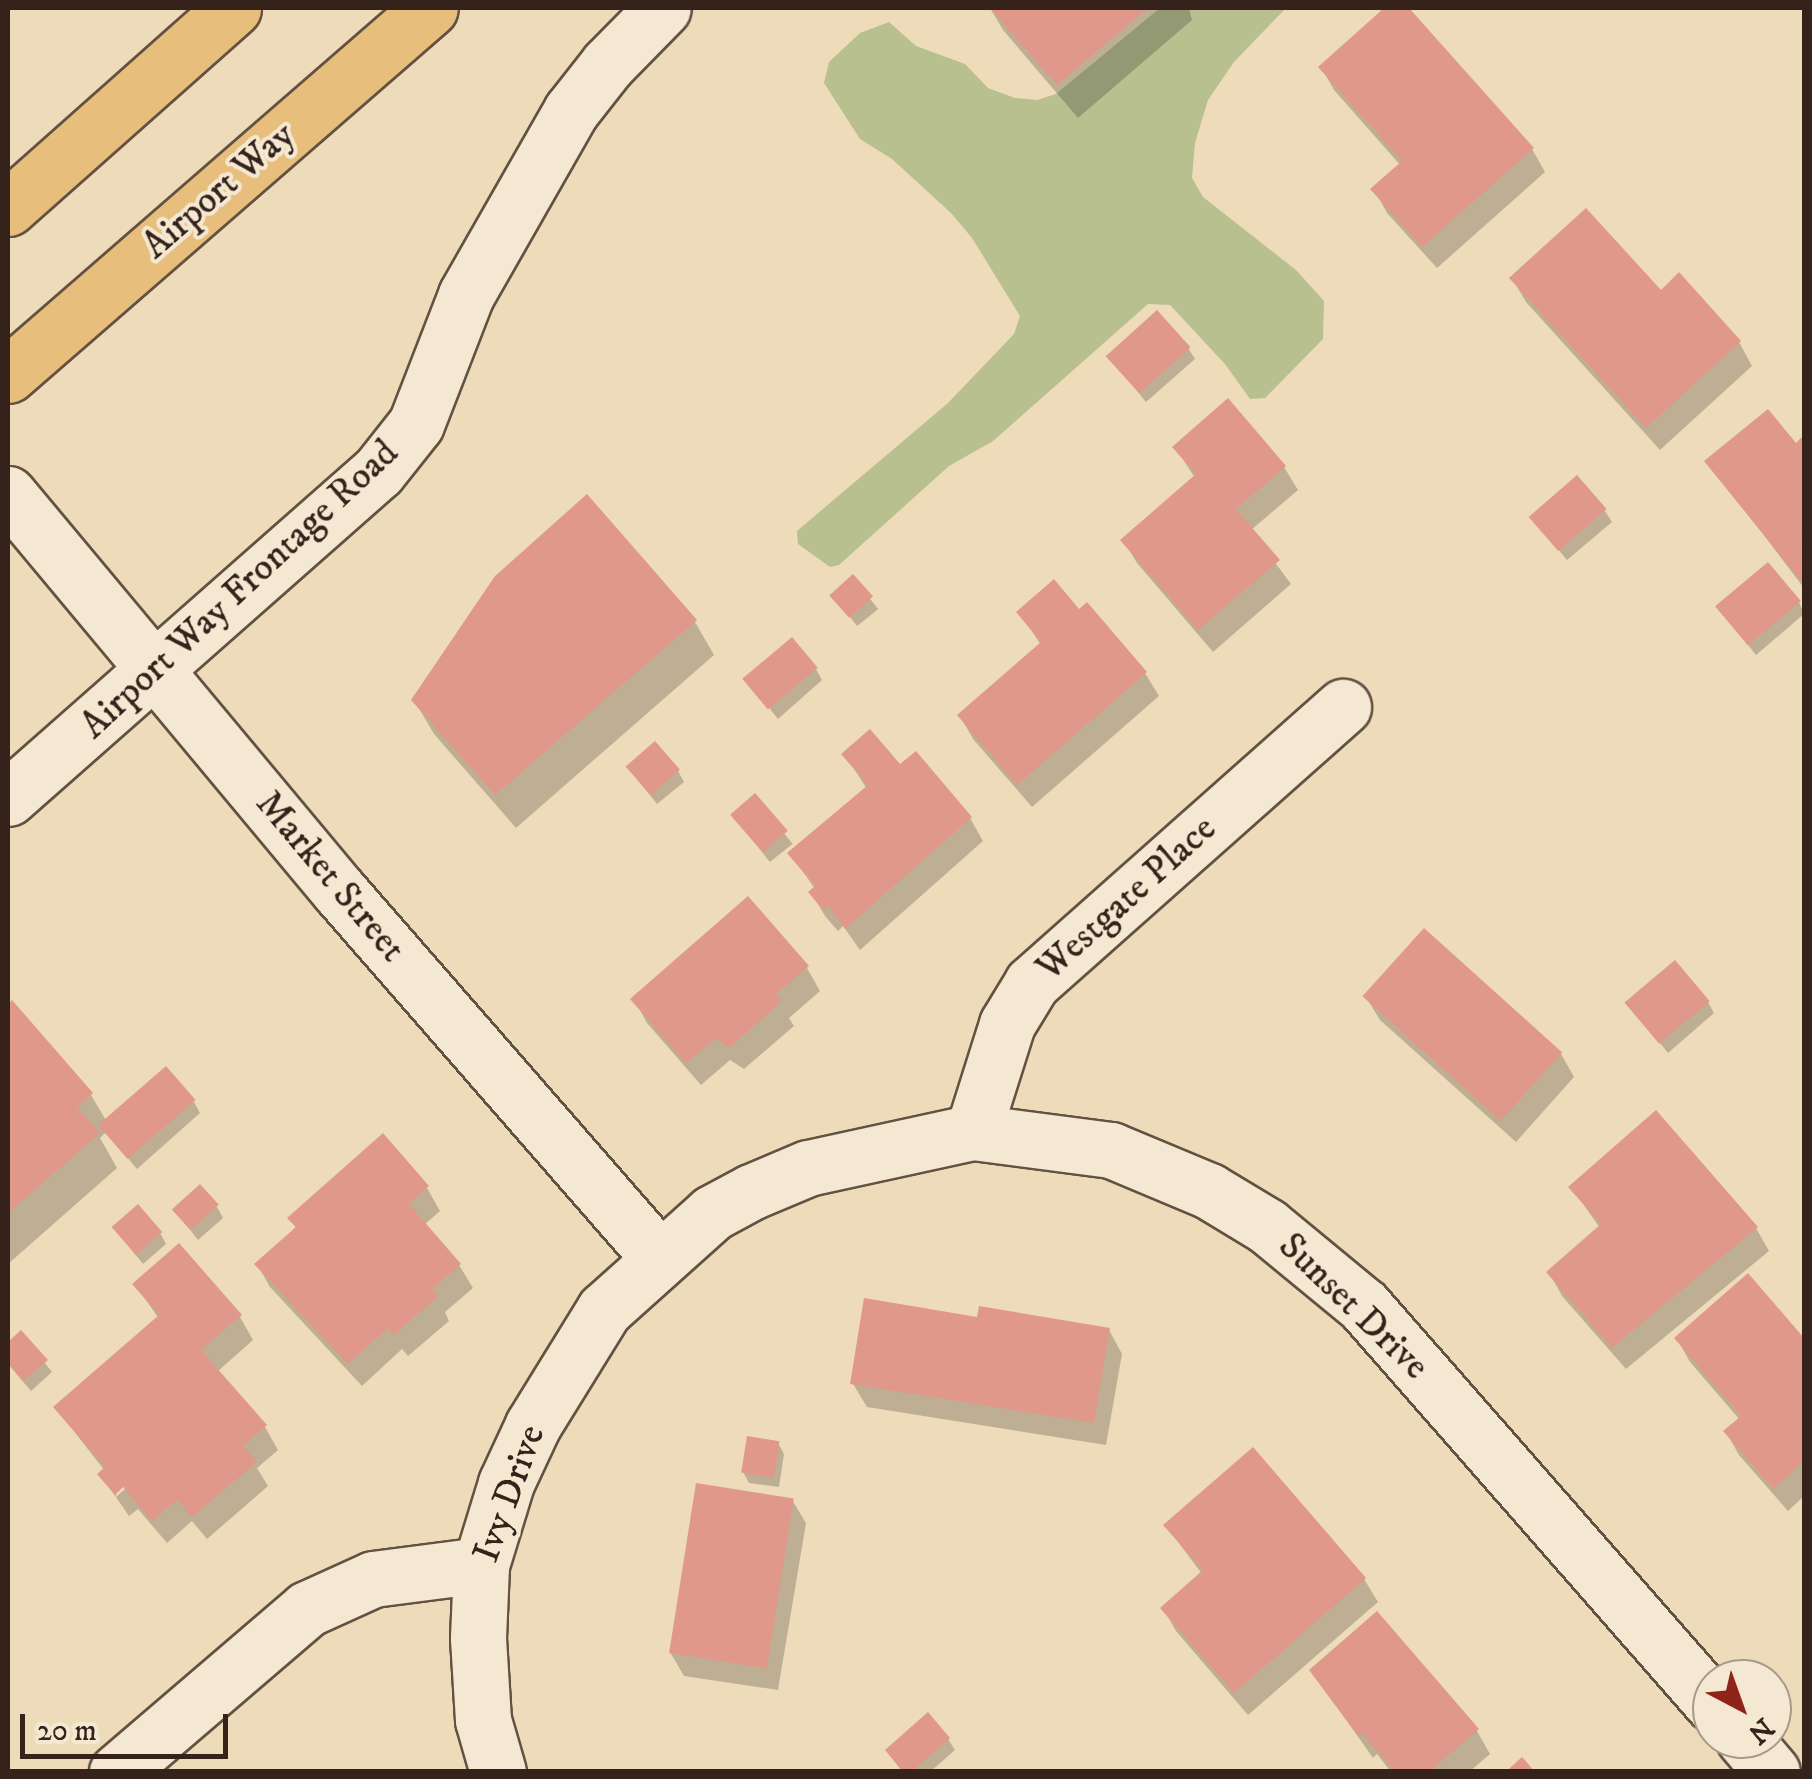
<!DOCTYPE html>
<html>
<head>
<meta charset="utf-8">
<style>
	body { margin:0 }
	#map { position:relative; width:1812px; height:1779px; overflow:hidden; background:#eedbb9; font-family:"IM FELL DW Pica",serif }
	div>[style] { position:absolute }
	.green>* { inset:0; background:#b8c08f }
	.shadow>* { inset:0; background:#0003; transform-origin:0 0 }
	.building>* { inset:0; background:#e0988a; transform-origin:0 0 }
	.roads { filter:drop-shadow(2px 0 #635142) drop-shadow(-2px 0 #635142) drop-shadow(0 2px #635142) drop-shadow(0 -2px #635142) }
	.minor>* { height:55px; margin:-27.5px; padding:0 27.5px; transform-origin:27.5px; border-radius:27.5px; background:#f4e8d2 }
	.major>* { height:55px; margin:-27.5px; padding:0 27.5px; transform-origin:27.5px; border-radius:27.5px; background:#e7be7c }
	span { translate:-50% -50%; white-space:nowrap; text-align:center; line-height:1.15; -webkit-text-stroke:8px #f4e8d2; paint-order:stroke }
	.street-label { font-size:38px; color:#35231b }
	.frame { position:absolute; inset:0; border:10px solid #35231b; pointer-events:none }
	.north { position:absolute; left:1692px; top:1659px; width:100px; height:100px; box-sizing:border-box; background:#f4e8d2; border:2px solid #a89989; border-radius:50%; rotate:139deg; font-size:28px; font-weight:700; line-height:40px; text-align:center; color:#35231b }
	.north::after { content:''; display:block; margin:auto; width:35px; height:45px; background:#8f2418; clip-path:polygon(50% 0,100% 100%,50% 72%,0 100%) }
	.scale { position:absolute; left:20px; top:1714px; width:208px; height:45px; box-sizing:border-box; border:5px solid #35231b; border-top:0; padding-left:12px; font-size:30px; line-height:35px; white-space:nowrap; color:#35231b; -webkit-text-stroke:8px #f4e8d2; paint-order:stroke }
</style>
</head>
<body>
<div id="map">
	<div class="green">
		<i style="clip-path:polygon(1160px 8px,1286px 8px,1234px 62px,1208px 100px,1195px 143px,1192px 178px,1203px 197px,1296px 270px,1324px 301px,1323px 339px,1265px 398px,1250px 399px,1225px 364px,1170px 305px,1148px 304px,993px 441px,949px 466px,839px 565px,830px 567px,798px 544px,797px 531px,948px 403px,1014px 334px,1020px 316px,972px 238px,951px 213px,892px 159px,860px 139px,824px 83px,829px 62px,860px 33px,889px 22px,916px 46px,965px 64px,988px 88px,1015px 98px,1037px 100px,1056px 94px)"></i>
	</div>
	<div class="shadow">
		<i style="clip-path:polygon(990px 8px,1189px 8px,1192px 20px,1078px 118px,1003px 30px)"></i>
		<i style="clip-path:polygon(1388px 8px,1406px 8px,1532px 149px,1545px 172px,1437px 268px,1387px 213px,1374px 189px,1401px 166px,1334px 90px,1321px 67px)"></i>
		<i style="clip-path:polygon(1512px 278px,1661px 293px,1739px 342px,1752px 366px,1660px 450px,1526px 302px)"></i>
		<i style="clip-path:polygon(1188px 348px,1195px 359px,1146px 402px,1109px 356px)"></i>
		<i style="clip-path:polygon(1804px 439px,1804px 588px,1708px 462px,1796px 447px)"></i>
		<i style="clip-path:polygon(1175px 447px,1284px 467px,1298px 490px,1251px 530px,1291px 584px,1213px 652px,1137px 563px,1123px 540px,1195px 478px)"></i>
		<i style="clip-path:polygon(1605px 511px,1612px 522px,1567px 560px,1533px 519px)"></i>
		<i style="left:853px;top:578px;width:40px;height:27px;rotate:51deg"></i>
		<i style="clip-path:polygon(1799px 602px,1804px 614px,1756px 655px,1718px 607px)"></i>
		<i style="clip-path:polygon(1019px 612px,1079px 613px,1145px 673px,1159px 696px,1032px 807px,973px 739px,960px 716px,1041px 645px)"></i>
		<i style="clip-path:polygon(695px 622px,714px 655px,516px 828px,434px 734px,414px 700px)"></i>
		<i style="clip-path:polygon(816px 669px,822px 680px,778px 719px,747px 680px)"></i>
		<i style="clip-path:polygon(845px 755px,900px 768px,970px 818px,983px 841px,860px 950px,843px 926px,838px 931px,825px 916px,811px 892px,815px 889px,791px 854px,867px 789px)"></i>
		<i style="clip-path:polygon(628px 767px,678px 771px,684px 782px,657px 804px)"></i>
		<i style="left:755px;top:796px;width:61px;height:29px;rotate:52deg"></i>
		<i style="clip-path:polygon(807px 968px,820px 991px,789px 1018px,794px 1026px,744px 1069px,730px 1060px,701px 1085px,647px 1023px,634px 999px)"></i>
		<i style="clip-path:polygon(1366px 997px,1561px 1054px,1574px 1077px,1516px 1142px,1380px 1020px)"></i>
		<i style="clip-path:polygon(1708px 1002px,1714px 1013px,1668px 1053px,1629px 1004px)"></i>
		<i style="clip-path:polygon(11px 1004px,91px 1095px,107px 1122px,194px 1102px,200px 1113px,137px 1169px,106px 1132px,100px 1138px,117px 1168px,8px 1264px,8px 1007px)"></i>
		<i style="clip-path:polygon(1571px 1187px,1756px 1228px,1769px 1251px,1626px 1369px,1562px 1296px,1549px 1272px,1600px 1228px)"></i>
		<i style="clip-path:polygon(427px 1188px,440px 1211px,424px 1225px,459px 1265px,473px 1288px,445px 1312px,449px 1321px,408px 1356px,402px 1349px,362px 1386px,270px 1287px,257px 1264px,297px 1230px,290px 1218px)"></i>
		<i style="clip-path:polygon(217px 1207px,223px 1218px,198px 1240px,174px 1209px)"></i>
		<i style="clip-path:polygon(114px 1228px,160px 1233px,166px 1244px,143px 1264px)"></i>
		<i style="clip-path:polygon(1748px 1277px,1804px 1342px,1804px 1496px,1788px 1511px,1739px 1455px,1726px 1432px,1740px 1420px,1690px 1362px,1677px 1339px)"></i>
		<i style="clip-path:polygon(evenodd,135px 1284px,240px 1317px,253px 1340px,217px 1372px,265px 1427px,278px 1450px,257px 1468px,268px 1486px,207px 1539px,192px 1521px,167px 1543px,138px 1509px,129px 1516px,100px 1474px,104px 1470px,56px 1408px,159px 1319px,135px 1284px,134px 1481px,116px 1497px,116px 1490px,134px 1481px)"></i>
		<i style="clip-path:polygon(1109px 1330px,1122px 1354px,1106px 1445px,867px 1407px,853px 1384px)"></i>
		<i style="clip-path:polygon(21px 1333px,52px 1372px,31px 1391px,8px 1364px,8px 1345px)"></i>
		<i style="clip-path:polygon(778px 1443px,784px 1454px,779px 1487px,749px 1483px,743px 1472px)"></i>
		<i style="clip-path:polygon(792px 1500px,806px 1523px,778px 1690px,684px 1676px,670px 1652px)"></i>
		<i style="clip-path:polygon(1166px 1526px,1364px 1579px,1378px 1602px,1248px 1715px,1176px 1631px,1163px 1608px,1202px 1574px)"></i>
		<i style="clip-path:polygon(1312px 1671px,1477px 1731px,1490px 1754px,1469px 1772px,1391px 1772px,1377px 1754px,1373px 1758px)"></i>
		<i style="clip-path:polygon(948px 1739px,955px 1750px,930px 1772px,902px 1772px,888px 1751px)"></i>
	</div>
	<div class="building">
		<i style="clip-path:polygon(990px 8px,1148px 8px,1057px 85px)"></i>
		<i style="clip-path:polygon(1384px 8px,1409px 8px,1534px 148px,1422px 247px,1370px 189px,1402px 161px,1318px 67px)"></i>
		<i style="clip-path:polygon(1586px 208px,1661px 290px,1679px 272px,1741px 341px,1646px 428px,1509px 278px)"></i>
		<i style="left:1157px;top:310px;width:50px;height:69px;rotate:48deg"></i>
		<i style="clip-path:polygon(1228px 398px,1286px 466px,1236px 509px,1280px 560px,1198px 630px,1120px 540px,1196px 474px,1172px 447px)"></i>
		<i style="clip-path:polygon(1768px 409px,1796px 443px,1804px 435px,1801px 581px,1704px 461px)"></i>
		<i style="left:1577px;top:475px;width:45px;height:64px;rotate:49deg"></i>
		<i style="clip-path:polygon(587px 494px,697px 620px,495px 795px,411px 700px,495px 576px)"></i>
		<i style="left:1768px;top:562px;width:51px;height:69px;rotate:50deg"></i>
		<i style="left:853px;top:574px;width:30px;height:32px;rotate:48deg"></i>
		<i style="clip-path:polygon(1054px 579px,1079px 609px,1087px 602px,1147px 672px,1017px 785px,957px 715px,1041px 642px,1016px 612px)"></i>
		<i style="left:792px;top:637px;width:40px;height:65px;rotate:50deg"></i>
		<i style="clip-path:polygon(870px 729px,900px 764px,916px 751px,972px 817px,845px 929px,828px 905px,823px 910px,808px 892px,815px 886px,787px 853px,868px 785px,841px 754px)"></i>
		<i style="left:655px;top:741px;width:38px;height:39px;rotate:49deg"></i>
		<i style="left:755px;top:793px;width:50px;height:33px;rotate:49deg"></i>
		<i style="clip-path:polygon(748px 896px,809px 966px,776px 994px,782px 1001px,729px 1048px,716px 1038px,686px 1063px,630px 999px)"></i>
		<i style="left:1424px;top:928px;width:186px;height:92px;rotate:42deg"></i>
		<i style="left:1675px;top:960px;width:54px;height:66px;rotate:50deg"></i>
		<i style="clip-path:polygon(12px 1000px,93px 1093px,77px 1107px,100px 1133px,8px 1213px,8px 1004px)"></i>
		<i style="left:166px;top:1066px;width:45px;height:90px;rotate:49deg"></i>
		<i style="clip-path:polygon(1656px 1110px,1758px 1227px,1612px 1348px,1546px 1272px,1601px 1224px,1568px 1187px)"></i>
		<i style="clip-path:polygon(383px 1133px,429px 1186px,409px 1204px,461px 1264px,432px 1289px,438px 1296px,394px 1335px,388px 1328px,348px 1364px,254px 1264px,296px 1227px,287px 1218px)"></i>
		<i style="left:200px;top:1184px;width:28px;height:38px;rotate:48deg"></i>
		<i style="left:138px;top:1204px;width:37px;height:35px;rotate:49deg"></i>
		<i style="clip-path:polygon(179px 1243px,242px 1315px,201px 1350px,267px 1425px,243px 1446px,257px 1462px,192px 1517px,177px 1500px,152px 1521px,123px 1487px,115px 1495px,97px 1474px,105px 1467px,53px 1407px,159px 1315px,132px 1284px)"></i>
		<i style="clip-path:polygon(1748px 1273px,1804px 1338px,1804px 1461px,1773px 1489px,1723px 1431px,1741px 1416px,1674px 1338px)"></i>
		<i style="clip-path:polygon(864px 1298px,977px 1317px,979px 1306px,1110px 1328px,1094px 1423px,850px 1384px)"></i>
		<i style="clip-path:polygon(21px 1330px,48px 1360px,23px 1381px,8px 1363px,8px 1342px)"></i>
		<i style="left:747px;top:1436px;width:33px;height:37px;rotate:9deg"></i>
		<i style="clip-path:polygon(1253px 1447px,1366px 1578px,1234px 1693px,1160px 1608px,1203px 1570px,1163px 1525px)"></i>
		<i style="left:696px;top:1483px;width:99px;height:172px;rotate:9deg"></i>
		<i style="clip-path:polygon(1377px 1611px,1479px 1729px,1429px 1772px,1395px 1772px,1362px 1733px,1358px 1736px,1309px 1670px)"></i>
		<i style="clip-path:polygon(928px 1712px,950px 1738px,911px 1772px,903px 1772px,885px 1750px)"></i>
		<i style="clip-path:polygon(1522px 1757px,1535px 1772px,1506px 1772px,1511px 1767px)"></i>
	</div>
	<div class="roads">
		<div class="minor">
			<i style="left:8px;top:494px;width:518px;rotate:50.17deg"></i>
			<i style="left:340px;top:892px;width:483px;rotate:48.9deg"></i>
			<i style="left:8px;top:798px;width:493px;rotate:-41.4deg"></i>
			<i style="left:378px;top:472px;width:61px;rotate:-51.6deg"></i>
			<i style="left:416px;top:424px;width:138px;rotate:-68.8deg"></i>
			<i style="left:466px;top:295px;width:212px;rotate:-60.3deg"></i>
			<i style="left:571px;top:111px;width:60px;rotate:-51.8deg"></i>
			<i style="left:608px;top:64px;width:78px;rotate:-45.5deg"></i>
			<i style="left:973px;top:1132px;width:113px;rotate:-72.5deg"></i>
			<i style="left:1007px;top:1024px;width:48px;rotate:-58.6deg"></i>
			<i style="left:1032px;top:983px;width:416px;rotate:-41.6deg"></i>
			<i style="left:1744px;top:1739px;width:43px;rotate:49.7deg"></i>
			<i style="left:117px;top:1772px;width:250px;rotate:-40.6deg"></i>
			<i style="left:307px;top:1609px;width:72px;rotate:-24.4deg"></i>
			<i style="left:373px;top:1579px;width:109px;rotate:-7.4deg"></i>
			<i style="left:498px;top:1772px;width:54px;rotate:-106.1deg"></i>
			<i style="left:483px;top:1720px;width:82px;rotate:-93.5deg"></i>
			<i style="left:478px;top:1638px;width:73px;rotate:-87.6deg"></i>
			<i style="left:481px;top:1565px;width:86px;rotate:-73deg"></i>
			<i style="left:506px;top:1483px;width:64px;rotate:-65deg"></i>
			<i style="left:533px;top:1425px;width:135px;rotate:-58.3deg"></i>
			<i style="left:604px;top:1310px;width:145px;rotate:-41.9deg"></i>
			<i style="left:712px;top:1213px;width:44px;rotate:-28.3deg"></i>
			<i style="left:751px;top:1192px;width:62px;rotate:-22.8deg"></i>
			<i style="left:808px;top:1168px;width:169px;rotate:-12.3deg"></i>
			<i style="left:973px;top:1132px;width:139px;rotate:7.4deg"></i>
			<i style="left:1111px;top:1150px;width:106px;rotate:22.7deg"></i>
			<i style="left:1209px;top:1191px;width:68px;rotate:31.1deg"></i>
			<i style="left:1267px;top:1226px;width:126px;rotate:39.5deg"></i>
			<i style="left:1364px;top:1306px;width:528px;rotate:48.76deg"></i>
		</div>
		<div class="major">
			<i style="left:8px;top:208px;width:301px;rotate:-41.6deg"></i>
			<i style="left:8px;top:375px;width:559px;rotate:-41.01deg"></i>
		</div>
	</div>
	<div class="street-label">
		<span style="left:219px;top:191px;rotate:-41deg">Airport Way</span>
		<span style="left:240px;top:590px;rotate:-43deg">Airport Way Frontage Road</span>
		<span style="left:330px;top:877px;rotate:50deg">Market Street</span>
		<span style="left:1127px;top:899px;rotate:-42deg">Westgate Place</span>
		<span style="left:1353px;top:1307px;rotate:44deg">Sunset Drive</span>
		<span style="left:510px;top:1494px;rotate:-70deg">Ivy Drive</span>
	</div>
	<div class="frame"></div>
	<div class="north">N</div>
	<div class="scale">20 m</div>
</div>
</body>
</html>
